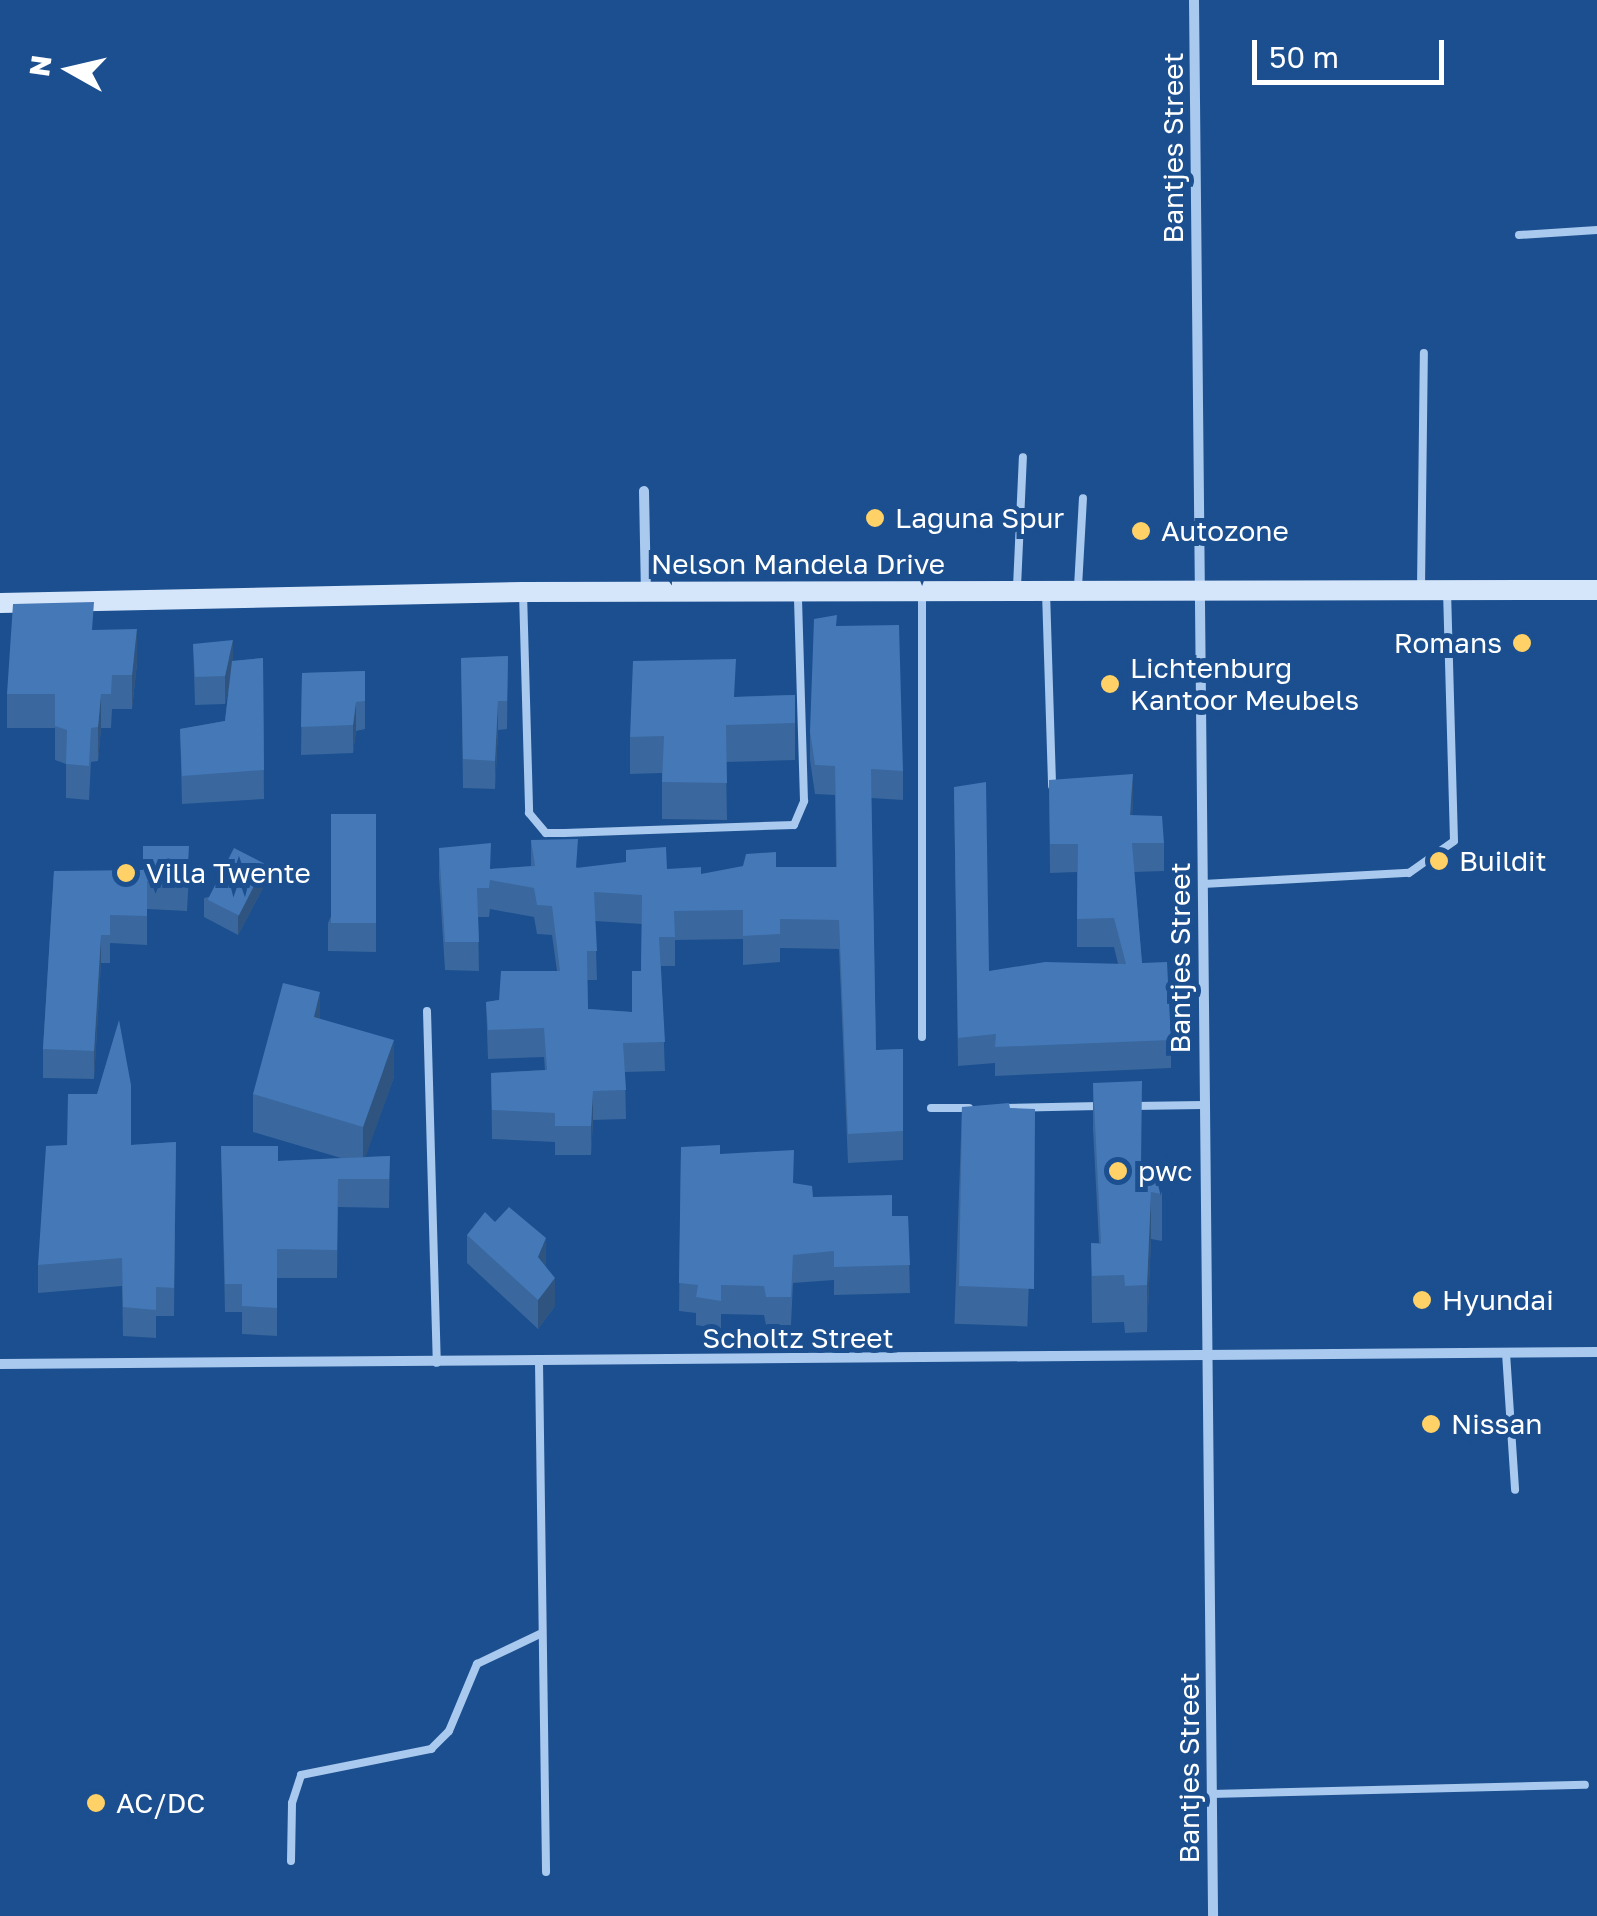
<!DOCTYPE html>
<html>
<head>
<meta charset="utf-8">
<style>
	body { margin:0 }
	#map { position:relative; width:1597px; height:1916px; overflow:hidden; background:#1b4f8f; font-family:"Golos Text",sans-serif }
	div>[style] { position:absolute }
	.lane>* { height:8px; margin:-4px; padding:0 4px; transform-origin:4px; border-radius:4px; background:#a9c9ee }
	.street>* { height:10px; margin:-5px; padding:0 5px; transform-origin:5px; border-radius:5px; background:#a9c9ee }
	.secondary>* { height:20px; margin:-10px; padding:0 10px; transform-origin:10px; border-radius:10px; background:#d6e6fa }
	.wall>* { inset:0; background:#3a679d; transform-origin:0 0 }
	.shaded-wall>* { inset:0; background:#305480 }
	.building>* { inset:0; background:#4478b7; transform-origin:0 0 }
	.dots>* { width:28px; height:28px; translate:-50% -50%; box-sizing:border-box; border:5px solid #1b4f8f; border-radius:50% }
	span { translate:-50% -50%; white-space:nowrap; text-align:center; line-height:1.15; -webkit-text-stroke:10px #1b4f8f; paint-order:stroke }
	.street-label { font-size:28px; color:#fff }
	.poi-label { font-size:28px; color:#fff }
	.left { translate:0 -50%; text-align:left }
	.right { translate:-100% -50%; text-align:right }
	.north { position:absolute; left:20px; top:20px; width:100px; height:100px; -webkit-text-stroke:8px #1b4f8f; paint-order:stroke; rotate:278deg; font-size:28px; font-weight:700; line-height:40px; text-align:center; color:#fff }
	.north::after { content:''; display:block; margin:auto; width:35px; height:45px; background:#fff; clip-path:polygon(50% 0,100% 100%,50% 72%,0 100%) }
	.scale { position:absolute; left:1252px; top:40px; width:192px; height:45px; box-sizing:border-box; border:5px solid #fff; border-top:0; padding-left:12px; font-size:30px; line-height:35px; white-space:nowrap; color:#fff; -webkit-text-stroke:8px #1b4f8f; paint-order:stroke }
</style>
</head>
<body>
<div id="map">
	<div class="lane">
		<i style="left:1519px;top:235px;width:78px;rotate:-3.7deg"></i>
		<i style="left:1017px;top:587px;width:130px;rotate:-87.4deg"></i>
		<i style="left:1078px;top:587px;width:89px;rotate:-86.8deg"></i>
		<i style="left:1421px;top:588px;width:235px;rotate:-89.3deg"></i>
		<i style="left:523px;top:592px;width:221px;rotate:88.4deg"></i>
		<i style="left:529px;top:813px;width:26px;rotate:50deg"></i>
		<i style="left:546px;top:833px;width:18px"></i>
		<i style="left:564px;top:833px;width:230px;rotate:-2deg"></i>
		<i style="left:794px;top:825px;width:26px;rotate:-67deg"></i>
		<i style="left:804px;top:801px;width:208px;rotate:-91.7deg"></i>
		<i style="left:922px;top:592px;width:445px;rotate:90deg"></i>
		<i style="left:1046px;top:592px;width:194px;rotate:88.2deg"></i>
		<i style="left:1203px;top:884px;width:206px;rotate:-3.1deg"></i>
		<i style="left:1409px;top:873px;width:55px;rotate:-35.4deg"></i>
		<i style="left:1454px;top:841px;width:249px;rotate:-91.6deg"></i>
		<i style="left:427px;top:1011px;width:352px;rotate:88.4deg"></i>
		<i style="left:1133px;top:1106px;width:70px;rotate:-0.8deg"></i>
		<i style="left:931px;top:1108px;width:38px"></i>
		<i style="left:1003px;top:1108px;width:96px;rotate:-1.2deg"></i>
		<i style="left:1506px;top:1353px;width:137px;rotate:86.2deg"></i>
		<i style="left:539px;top:1362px;width:510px;rotate:89.21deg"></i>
		<i style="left:1211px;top:1794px;width:374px;rotate:-1.4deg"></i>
		<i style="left:291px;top:1861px;width:58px;rotate:-89deg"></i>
		<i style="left:292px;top:1803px;width:29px;rotate:-72deg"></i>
		<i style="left:301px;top:1775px;width:133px;rotate:-11.3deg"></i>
		<i style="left:431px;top:1749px;width:25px;rotate:-45deg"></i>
		<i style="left:449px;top:1731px;width:73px;rotate:-67.3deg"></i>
		<i style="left:477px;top:1664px;width:70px;rotate:-25.5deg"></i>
	</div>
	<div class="street">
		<i style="left:1194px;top:0;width:1916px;rotate:89.43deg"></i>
		<i style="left:644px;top:491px;width:100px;rotate:88.9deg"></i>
		<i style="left:0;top:1364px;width:1597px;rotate:-0.43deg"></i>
	</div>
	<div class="secondary">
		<i style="left:0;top:603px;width:523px;rotate:-1.2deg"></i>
		<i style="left:523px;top:592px;width:1074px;rotate:-0.11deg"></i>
	</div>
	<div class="wall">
		<i style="clip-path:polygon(evenodd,837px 626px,903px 771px,903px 800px,871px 798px,876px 1050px,903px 1049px,903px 1160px,848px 1163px,839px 949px,780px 948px,780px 962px,743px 965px,743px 939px,675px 940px,675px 966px,661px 966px,665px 1071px,625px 1072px,626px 1119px,593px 1120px,591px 1155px,555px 1155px,555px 1142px,492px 1139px,491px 1073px,545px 1070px,544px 1057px,488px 1059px,486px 1002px,499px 1000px,557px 971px,552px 935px,537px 934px,534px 917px,490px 909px,489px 917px,478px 917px,479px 971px,445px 970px,439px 877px,439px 848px,491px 869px,531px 866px,531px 840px,578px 868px,667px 869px,701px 874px,776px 867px,836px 867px,835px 795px,815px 794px,810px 760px,810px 731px,837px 626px,595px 921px,642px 924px,641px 971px,632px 1012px,588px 1009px,587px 980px,597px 980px,595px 921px)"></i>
		<i style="clip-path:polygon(94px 630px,137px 663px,132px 709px,112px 709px,111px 728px,101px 728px,98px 761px,91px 762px,89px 800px,66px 798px,66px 764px,55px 760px,55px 728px,7px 728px,7px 694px)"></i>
		<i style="clip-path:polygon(193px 644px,233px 661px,263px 658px,264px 799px,182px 804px,180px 729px,225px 721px,229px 687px,225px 704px,195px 705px)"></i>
		<i style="clip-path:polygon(508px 656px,507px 729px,498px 730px,495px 789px,463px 788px,461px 658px)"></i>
		<i style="clip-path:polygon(365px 671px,365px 729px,356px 731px,353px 753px,301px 755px,302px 673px)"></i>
		<i style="clip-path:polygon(795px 695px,795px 760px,726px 762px,727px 820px,662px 819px,662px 773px,630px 774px,630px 737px,736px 697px)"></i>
		<i style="clip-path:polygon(1049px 780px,1133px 802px,1132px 815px,1164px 843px,1164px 871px,1134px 872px,1142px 963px,1171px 1040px,1171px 1068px,995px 1076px,995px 1063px,958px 1066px,954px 787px,989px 971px,1118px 964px,1114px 947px,1077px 947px,1077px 872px,1050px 873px)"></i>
		<i style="clip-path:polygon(376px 814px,376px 952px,328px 951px,328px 923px)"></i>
		<i style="clip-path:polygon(54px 871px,189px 875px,187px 911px,147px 909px,147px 945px,110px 943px,110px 963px,101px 963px,94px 1079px,43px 1078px,43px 1049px)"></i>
		<i style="clip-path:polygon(265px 884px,238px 935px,204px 917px,204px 898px)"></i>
		<i style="clip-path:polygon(320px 1019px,394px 1077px,365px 1157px,390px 1156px,389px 1208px,338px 1207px,337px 1278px,277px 1278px,277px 1336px,242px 1334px,242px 1312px,225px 1312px,221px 1146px,278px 1161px,341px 1158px,253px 1132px,253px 1094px)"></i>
		<i style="clip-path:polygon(1093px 1083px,1142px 1166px,1162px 1194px,1162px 1241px,1151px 1239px,1147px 1332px,1125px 1333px,1124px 1322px,1092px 1323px,1091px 1243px,1099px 1243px,1093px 1129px)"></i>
		<i style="left:962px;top:1107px;width:73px;height:217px;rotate:2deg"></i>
		<i style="clip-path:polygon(176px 1142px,174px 1316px,156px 1316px,156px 1338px,123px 1336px,122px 1286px,38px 1293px,38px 1265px,131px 1145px)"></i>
		<i style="clip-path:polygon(681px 1147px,720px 1154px,794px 1183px,813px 1197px,892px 1216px,908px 1216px,910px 1293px,834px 1295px,834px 1280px,793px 1283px,791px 1325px,766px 1325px,764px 1315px,721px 1314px,721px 1329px,696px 1325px,696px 1313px,679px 1311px)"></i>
		<i style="clip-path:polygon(495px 1222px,546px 1267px,555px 1306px,538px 1329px,467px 1263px,467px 1235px)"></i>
	</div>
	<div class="shaded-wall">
		<i style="clip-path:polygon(137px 629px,137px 663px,132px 709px,132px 675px)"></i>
		<i style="clip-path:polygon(233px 640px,233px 669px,225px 704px,225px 676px)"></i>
		<i style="clip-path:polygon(101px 694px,101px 728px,98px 761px,98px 727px)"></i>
		<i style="clip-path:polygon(498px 701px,498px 730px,495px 789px,495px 761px)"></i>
		<i style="clip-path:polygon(356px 702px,356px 731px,353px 753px,353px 725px)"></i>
		<i style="clip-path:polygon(1133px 774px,1133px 802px,1130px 843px,1130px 815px)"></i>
		<i style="clip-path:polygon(265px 864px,265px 884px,238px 935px,238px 916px)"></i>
		<i style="clip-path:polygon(101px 935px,101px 963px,94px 1079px,94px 1051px)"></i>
		<i style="clip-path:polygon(320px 992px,320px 1029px,314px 1017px)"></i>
		<i style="clip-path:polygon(394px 1040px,394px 1077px,363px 1164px,363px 1127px)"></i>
		<i style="clip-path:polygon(593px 1091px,593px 1120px,591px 1155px,591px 1126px)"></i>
		<i style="clip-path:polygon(1151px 1192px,1151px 1239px,1147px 1332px,1147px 1285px)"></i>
		<i style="clip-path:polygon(546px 1238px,546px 1267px,538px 1257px)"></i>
		<i style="clip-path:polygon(555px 1278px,555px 1306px,538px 1329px,538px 1300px)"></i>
	</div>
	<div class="building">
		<i style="clip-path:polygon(94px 602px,92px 630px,137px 629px,132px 675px,112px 675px,111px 694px,101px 694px,98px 727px,91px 728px,89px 766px,66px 764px,67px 730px,55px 726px,55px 694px,7px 694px,13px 604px)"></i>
		<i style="clip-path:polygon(evenodd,837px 615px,836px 626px,899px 625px,903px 771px,871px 769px,876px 1050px,903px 1049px,903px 1131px,848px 1134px,839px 920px,780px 919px,780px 934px,743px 936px,743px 910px,674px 911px,675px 937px,659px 937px,665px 1042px,623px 1043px,626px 1090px,593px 1091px,591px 1126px,555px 1126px,555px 1113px,492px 1110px,491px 1073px,547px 1070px,544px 1028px,488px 1030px,486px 1002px,499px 1000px,501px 971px,560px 971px,552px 906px,537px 905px,534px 888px,490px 880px,489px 888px,477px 888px,479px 942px,445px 942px,439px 848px,491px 843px,490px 869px,535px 866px,531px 840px,578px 839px,576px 868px,626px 862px,626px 850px,666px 847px,667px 869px,701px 867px,701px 874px,743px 866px,746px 854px,776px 852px,776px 867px,837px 867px,835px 766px,815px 765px,810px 731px,814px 619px,837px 615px,594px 892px,642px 895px,641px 971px,632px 971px,632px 1012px,588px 1009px,587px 951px,597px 951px,594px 892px)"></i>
		<i style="clip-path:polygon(233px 640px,225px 676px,195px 677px,193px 644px)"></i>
		<i style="clip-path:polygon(508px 656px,507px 701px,498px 701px,495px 761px,463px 759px,461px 658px)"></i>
		<i style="clip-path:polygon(263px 658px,264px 770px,182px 776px,180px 729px,225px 721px,232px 661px)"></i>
		<i style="clip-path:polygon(736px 659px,734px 697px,795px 695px,795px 723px,726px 725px,727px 783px,662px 782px,664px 736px,630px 737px,633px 661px)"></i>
		<i style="clip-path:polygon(365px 671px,365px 701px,356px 702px,353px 725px,301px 727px,302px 673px)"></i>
		<i style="clip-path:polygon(1133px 774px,1130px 815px,1162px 816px,1164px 843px,1132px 843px,1142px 963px,1167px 962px,1171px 1040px,995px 1047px,996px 1034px,958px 1038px,954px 787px,986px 782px,989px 971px,1045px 962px,1126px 964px,1114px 918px,1077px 919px,1078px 844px,1050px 844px,1049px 780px)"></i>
		<i style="left:331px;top:814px;width:45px;height:109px"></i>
		<i style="clip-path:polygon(143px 846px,189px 846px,187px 883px,147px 881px,147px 916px,110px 915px,110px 935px,101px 935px,94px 1051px,43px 1049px,54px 871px,143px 870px)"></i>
		<i style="left:234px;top:848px;width:35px;height:58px;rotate:27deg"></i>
		<i style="clip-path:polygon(283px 983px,320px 992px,314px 1017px,394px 1040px,363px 1127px,253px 1094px)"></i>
		<i style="clip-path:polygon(119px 1020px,131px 1085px,131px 1145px,176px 1142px,174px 1288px,156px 1287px,156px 1310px,123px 1307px,122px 1258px,38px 1265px,46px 1146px,67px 1145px,68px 1094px,97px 1094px)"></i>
		<i style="clip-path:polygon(1142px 1081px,1141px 1166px,1160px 1165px,1162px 1194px,1151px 1192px,1147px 1285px,1125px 1286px,1124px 1275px,1092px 1276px,1091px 1243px,1101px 1244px,1093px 1083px)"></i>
		<i style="clip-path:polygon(1009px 1103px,1010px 1108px,1035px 1109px,1034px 1289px,959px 1286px,962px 1107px)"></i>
		<i style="clip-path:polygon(720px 1145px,720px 1154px,794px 1150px,793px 1183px,812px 1186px,813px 1197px,892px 1195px,892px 1216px,908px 1216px,910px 1265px,834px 1267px,834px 1251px,793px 1255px,791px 1297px,766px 1297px,764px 1286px,721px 1285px,721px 1301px,696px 1297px,698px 1285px,679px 1283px,681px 1147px)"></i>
		<i style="clip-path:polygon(221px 1146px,278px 1146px,278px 1161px,390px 1156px,389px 1179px,338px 1179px,337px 1250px,277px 1249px,277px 1308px,242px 1306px,242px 1284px,225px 1284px)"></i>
		<i style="clip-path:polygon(509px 1207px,546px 1238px,538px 1257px,555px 1278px,538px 1300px,467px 1235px,485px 1212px,495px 1222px)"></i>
	</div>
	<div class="dots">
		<i style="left:875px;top:518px;background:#ffd166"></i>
		<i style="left:1141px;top:531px;background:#ffd166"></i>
		<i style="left:1522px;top:643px;background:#ffd166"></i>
		<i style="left:1110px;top:684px;background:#ffd166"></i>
		<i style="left:1439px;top:861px;background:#ffd166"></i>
		<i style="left:126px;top:873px;background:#ffd166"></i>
		<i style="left:1118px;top:1171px;background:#ffd166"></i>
		<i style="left:1422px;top:1300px;background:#ffd166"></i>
		<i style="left:1431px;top:1424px;background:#ffd166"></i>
		<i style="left:96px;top:1803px;background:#ffd166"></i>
	</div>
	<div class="street-label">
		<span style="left:1173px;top:148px;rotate:-90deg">Bantjes Street</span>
		<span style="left:798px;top:564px">Nelson Mandela Drive</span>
		<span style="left:1180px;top:958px;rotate:-90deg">Bantjes Street</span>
		<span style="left:798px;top:1338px">Scholtz Street</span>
		<span style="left:1189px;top:1768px;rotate:-90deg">Bantjes Street</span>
	</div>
	<div class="poi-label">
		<span class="left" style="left:895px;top:518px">Laguna Spur</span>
		<span class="left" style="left:1161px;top:531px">Autozone</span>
		<span class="right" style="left:1502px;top:643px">Romans</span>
		<span class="left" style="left:1130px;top:684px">Lichtenburg<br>Kantoor Meubels</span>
		<span class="left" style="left:1459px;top:861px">Buildit</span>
		<span class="left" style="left:146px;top:873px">Villa Twente</span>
		<span class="left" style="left:1138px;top:1171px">pwc</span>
		<span class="left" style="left:1442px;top:1300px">Hyundai</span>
		<span class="left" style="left:1451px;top:1424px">Nissan</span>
		<span class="left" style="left:116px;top:1803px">AC/DC</span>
	</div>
	<div class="north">N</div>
	<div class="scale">50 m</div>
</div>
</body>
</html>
